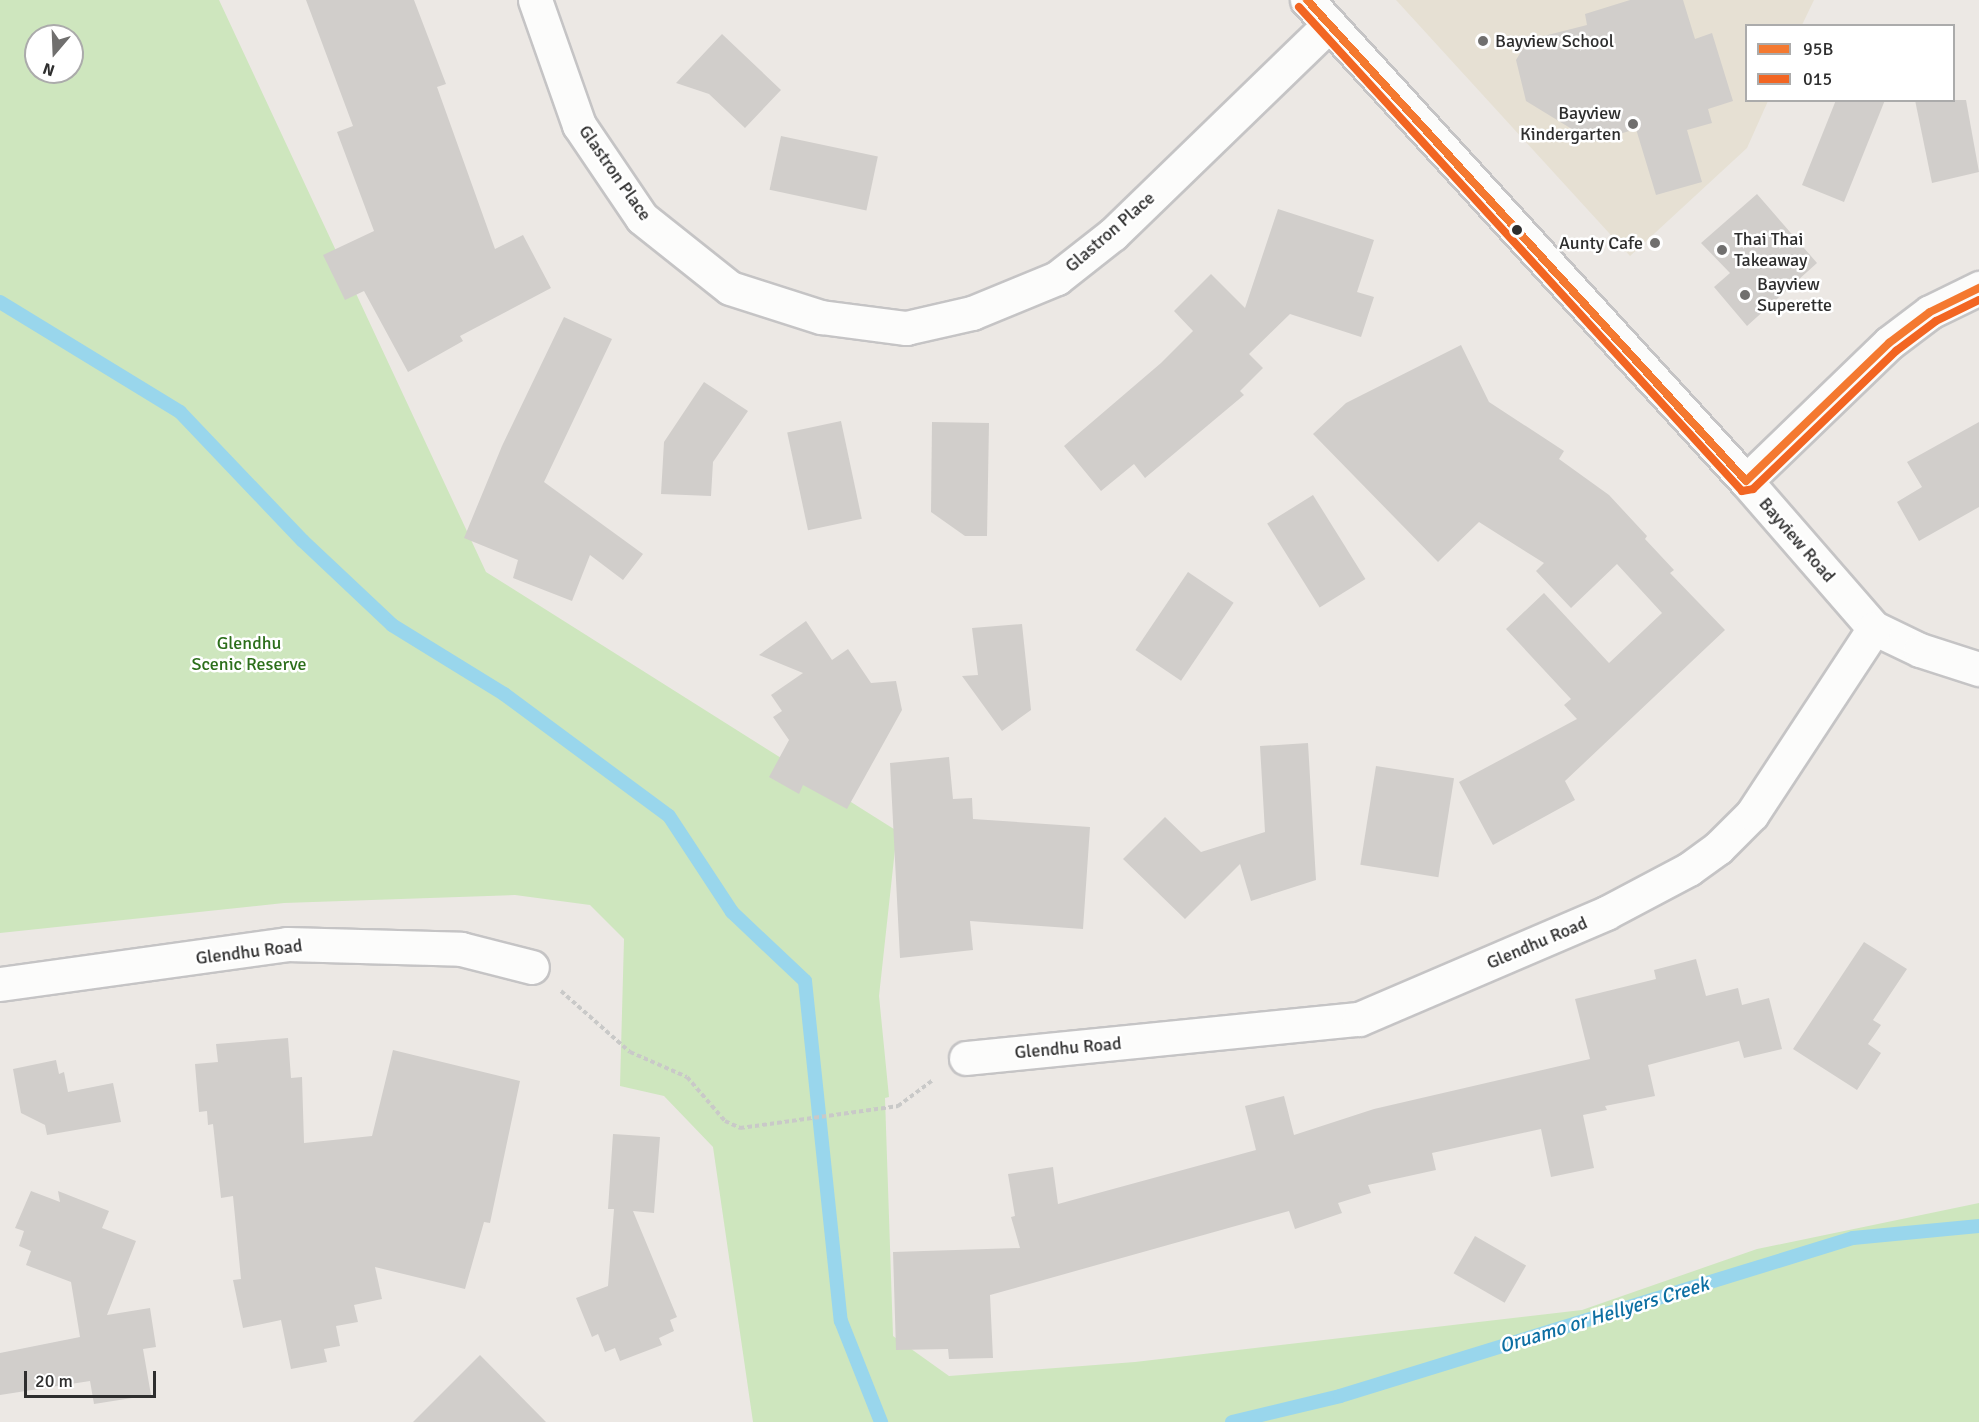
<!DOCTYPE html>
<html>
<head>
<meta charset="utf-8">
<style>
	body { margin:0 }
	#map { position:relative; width:1979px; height:1422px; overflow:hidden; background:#ece8e4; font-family:Signika,sans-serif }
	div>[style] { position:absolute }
	.education>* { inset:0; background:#e6e0d3 }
	.green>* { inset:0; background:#cee6be }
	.stream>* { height:14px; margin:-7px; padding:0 7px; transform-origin:7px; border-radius:7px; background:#99d6ec }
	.building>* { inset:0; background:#d1cecb; transform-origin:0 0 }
	.path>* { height:4px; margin-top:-2px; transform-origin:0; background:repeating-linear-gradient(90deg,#c9c9c8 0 4.5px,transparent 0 7.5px) }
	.roads { filter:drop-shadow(2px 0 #c5c4c5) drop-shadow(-2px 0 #c5c4c5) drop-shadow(0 2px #c5c4c5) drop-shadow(0 -2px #c5c4c5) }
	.minor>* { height:33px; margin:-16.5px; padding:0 16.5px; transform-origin:16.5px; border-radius:16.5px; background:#fcfcfb }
	.bus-1>* { height:8px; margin:-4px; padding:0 4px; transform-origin:4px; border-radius:4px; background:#f47930 }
	.bus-2>* { height:8px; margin:-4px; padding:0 4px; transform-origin:4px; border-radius:4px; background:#f26522 }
	.dots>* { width:16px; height:16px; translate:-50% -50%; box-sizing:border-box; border:3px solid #fff; border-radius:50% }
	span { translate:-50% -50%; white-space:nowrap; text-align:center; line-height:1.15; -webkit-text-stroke:5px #fff; paint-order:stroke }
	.poi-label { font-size:18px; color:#2e2e2e }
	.left { translate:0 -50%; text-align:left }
	.right { translate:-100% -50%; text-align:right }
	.street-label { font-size:18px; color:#2e2e2e }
	.park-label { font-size:18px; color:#2c6e1b }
	.water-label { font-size:20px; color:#0d6fa3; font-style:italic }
	.legend { position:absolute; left:1745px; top:24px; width:210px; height:78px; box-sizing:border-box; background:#fff; border:2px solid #ababab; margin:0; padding:8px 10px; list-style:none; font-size:18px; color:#2e2e2e }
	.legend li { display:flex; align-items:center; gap:12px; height:30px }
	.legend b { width:30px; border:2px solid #ababab }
	.north { position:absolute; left:24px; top:24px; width:60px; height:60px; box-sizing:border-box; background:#fff; border:2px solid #ababab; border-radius:50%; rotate:199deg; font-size:16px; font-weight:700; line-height:24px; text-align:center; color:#2e2e2e }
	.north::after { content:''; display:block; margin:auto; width:21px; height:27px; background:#706f6e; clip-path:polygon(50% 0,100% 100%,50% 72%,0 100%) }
	.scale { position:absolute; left:24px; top:1371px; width:132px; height:27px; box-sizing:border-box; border:3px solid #2e2e2e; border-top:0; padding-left:8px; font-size:18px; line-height:21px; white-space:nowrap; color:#2e2e2e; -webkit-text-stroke:4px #fff; paint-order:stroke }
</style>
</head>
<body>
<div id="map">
	<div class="education">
		<i style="clip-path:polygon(1396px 0,1814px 0,1802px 25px,1746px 26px,1746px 100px,1768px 101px,1747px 148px,1630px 256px)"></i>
	</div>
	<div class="green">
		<i style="clip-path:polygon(evenodd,0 0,219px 0,486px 572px,897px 831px,879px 996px,889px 1097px,885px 1098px,893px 1336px,949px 1376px,1135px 1362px,1582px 1310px,1757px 1249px,1979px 1203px,1979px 1422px,753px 1422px,713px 1147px,664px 1096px,620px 1086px,624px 939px,590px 905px,515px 895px,284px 903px,0 933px,0 0,36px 36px,72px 36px,72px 72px,36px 72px,36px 36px)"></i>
	</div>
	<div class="stream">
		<i style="left:0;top:302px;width:211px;rotate:31.4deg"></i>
		<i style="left:180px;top:412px;width:178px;rotate:46.4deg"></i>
		<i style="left:303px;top:541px;width:122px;rotate:43.3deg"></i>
		<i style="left:392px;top:625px;width:132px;rotate:31.6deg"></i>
		<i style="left:504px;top:694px;width:205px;rotate:36.5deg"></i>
		<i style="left:669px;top:816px;width:115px;rotate:56.7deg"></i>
		<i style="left:732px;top:912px;width:100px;rotate:43.4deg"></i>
		<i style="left:805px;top:981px;width:342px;rotate:84deg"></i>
		<i style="left:841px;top:1321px;width:109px;rotate:68.4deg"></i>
		<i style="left:1232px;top:1422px;width:111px;rotate:-13.5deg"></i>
		<i style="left:1340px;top:1396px;width:537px;rotate:-17.12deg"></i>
		<i style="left:1853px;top:1238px;width:127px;rotate:-5.4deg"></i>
	</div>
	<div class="building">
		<i style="clip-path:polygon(306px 0,414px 0,446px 84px,437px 87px,495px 249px,523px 235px,551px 288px,460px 336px,463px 341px,408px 372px,364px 291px,345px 300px,323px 255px,374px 231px,337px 132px,353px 126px)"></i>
		<i style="clip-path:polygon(1630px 0,1683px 0,1695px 39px,1712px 33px,1733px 101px,1708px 109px,1712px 123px,1687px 130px,1702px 182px,1656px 195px,1636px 129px,1593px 142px,1526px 101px,1516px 60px,1528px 40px,1587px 25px,1585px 14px)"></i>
		<i style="clip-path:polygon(722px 34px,781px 90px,745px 128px,709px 94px,676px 83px)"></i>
		<i style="clip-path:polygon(1836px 100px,1885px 100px,1844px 202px,1802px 185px)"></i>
		<i style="clip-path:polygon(1915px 100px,1966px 100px,1979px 172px,1932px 183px)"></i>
		<i style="left:781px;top:136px;width:99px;height:55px;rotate:12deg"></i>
		<i style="clip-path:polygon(1757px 194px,1817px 263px,1747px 326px,1714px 287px,1730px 273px,1701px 243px)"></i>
		<i style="clip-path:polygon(1278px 209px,1374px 240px,1357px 292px,1374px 297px,1361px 337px,1290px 314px,1249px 354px,1263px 368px,1240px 391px,1244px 395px,1145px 478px,1134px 464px,1101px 491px,1064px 446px,1161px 363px,1193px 331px,1174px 311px,1211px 274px,1245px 308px)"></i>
		<i style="clip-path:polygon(564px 317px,612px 339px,544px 482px,643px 554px,623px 580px,590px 555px,572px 601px,513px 578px,518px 560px,464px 538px,502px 446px)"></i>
		<i style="clip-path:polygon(1461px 345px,1489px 402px,1564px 451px,1559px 459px,1609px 495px,1647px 536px,1645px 539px,1674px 570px,1670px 573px,1725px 630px,1565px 781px,1575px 800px,1493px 845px,1459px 782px,1577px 719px,1564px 705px,1571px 699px,1506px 629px,1544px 593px,1609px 663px,1662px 613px,1617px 564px,1571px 608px,1536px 571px,1544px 563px,1479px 522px,1438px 562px,1313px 434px,1346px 403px)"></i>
		<i style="clip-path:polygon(704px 382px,748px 411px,713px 462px,711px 496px,661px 494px,664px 442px)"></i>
		<i style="left:841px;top:421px;width:100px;height:55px;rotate:78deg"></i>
		<i style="clip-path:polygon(932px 422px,989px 423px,987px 536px,965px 536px,931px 512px)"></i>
		<i style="clip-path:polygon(1979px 422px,1979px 507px,1919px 541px,1897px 502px,1922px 487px,1907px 462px)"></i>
		<i style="left:1313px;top:495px;width:99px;height:54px;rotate:58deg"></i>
		<i style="left:1188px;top:572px;width:55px;height:94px;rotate:34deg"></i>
		<i style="clip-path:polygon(806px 621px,832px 660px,848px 649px,871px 683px,896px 681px,902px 710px,847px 809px,803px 785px,799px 794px,769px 777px,789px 740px,773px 717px,782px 711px,771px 695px,803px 673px,759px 655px)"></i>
		<i style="clip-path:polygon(1022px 624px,1031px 710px,1002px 731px,962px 676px,978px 675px,972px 628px)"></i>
		<i style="clip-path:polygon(1308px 743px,1316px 880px,1251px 901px,1240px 864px,1185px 919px,1123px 859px,1165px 817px,1201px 852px,1265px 832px,1260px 746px)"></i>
		<i style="clip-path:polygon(949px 757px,953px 799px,972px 798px,973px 819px,1090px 827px,1083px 929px,970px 921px,973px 950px,900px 958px,890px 763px)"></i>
		<i style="left:1376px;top:766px;width:79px;height:100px;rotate:9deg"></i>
		<i style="clip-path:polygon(1864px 942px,1907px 969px,1873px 1020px,1881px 1025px,1868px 1044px,1881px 1053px,1857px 1090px,1793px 1049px)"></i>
		<i style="clip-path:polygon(1696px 959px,1706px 996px,1738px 988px,1742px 1005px,1769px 998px,1782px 1049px,1744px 1058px,1739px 1041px,1648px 1065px,1655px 1096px,1605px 1106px,1607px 1110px,1583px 1115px,1594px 1168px,1551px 1177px,1541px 1129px,1432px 1153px,1436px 1170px,1368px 1185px,1371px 1193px,1338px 1203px,1342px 1213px,1295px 1229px,1289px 1211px,990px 1295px,993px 1358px,949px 1359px,948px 1349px,896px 1350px,893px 1252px,1020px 1248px,1011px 1217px,1015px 1216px,1008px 1174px,1053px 1167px,1058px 1204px,1256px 1150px,1245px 1106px,1284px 1096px,1294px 1135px,1374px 1109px,1590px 1059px,1575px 999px,1656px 979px,1654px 970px)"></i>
		<i style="clip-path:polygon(288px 1038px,291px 1078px,302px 1077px,304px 1143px,372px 1136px,393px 1050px,520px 1081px,490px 1223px,484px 1222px,465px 1289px,375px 1267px,382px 1299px,354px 1305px,358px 1322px,336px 1326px,340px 1346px,324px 1349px,327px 1362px,291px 1369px,281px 1320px,243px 1328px,233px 1280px,241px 1279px,233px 1196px,221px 1198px,213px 1124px,208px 1125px,207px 1111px,199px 1112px,195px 1064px,218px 1062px,216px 1044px)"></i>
		<i style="clip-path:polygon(56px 1060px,59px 1074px,64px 1072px,68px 1092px,113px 1083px,121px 1122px,47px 1135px,45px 1125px,21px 1113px,13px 1069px)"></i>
		<i style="clip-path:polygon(613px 1134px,660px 1137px,654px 1213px,633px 1211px,677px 1317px,670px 1320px,674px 1331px,659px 1338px,662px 1345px,620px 1361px,615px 1348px,605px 1352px,598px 1334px,592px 1337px,576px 1298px,608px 1286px,614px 1209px,608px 1209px)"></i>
		<i style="clip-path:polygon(31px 1191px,60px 1202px,58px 1191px,109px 1211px,102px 1228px,136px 1241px,107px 1315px,150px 1308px,156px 1347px,143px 1349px,151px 1395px,94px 1404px,90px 1381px,0 1395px,0 1353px,80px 1337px,71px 1282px,26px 1265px,31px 1251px,19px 1246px,24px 1231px,15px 1228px)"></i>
		<i style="left:1475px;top:1236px;width:59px;height:43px;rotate:30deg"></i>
		<i style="clip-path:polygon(480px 1355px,546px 1422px,413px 1422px)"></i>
	</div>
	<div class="path">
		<i style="left:561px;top:991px;width:92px;rotate:41.5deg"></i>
		<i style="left:630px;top:1052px;width:62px;rotate:23.7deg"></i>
		<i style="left:687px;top:1077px;width:58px;rotate:49.2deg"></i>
		<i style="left:725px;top:1121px;width:17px;rotate:25deg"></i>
		<i style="left:740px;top:1128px;width:160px;rotate:-7.9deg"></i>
		<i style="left:898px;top:1106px;width:44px;rotate:-36.6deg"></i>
	</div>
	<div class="roads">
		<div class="minor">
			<i style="left:535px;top:0;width:133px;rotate:70.6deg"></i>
			<i style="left:579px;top:125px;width:112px;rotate:55.9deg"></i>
			<i style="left:642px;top:218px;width:112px;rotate:38.5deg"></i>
			<i style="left:730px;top:288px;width:96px;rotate:17.7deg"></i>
			<i style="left:821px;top:317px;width:86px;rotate:7.4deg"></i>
			<i style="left:906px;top:328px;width:68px;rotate:-12.8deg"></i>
			<i style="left:972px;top:313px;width:92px;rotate:-22.4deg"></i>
			<i style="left:1057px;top:278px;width:71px;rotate:-38.2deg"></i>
			<i style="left:1113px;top:234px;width:301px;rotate:-44.1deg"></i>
			<i style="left:1307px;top:0;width:651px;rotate:47.61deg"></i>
			<i style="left:1746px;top:481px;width:195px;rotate:49deg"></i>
			<i style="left:1874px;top:628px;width:51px;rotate:25.6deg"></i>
			<i style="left:1920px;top:650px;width:62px;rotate:17.9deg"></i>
			<i style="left:1746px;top:481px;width:199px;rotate:-44deg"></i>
			<i style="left:1889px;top:343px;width:51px;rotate:-37.1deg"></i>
			<i style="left:1930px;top:312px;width:55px;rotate:-26.1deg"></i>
			<i style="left:0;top:984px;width:290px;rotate:-7.9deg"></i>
			<i style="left:287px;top:944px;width:174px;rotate:1.6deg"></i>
			<i style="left:461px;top:949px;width:73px;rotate:14.2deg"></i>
			<i style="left:966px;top:1058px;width:395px;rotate:-5.7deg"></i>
			<i style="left:1359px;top:1019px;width:269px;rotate:-23.2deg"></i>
			<i style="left:1606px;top:913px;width:94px;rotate:-27.9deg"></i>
			<i style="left:1689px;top:869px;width:36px;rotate:-36deg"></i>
			<i style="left:1718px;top:848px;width:48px;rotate:-45deg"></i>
			<i style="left:1752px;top:814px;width:222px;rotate:-56.7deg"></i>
		</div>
	</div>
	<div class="bus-1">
		<i style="left:1307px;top:0;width:651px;rotate:47.61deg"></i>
		<i style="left:1746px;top:481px;width:199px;rotate:-44deg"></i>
		<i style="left:1889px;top:343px;width:51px;rotate:-37.1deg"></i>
		<i style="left:1930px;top:312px;width:55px;rotate:-26.1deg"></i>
	</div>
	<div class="bus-2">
		<i style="left:1299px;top:7px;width:656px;rotate:47.53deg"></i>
		<i style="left:1742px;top:491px;width:11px;rotate:-10deg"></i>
		<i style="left:1753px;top:489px;width:199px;rotate:-44deg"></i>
		<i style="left:1896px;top:351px;width:50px;rotate:-36.9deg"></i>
		<i style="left:1936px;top:321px;width:48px;rotate:-26deg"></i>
	</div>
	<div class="dots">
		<i style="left:1483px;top:41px;background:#706f6e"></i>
		<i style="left:1633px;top:124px;background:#706f6e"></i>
		<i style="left:1517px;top:230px;background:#2e2e2e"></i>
		<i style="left:1655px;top:243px;background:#706f6e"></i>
		<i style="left:1722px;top:250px;background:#706f6e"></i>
		<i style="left:1745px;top:295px;background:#706f6e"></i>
	</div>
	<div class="poi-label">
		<span class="left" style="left:1495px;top:41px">Bayview School</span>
		<span class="right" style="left:1621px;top:124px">Bayview<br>Kindergarten</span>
		<span class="left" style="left:1734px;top:250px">Thai Thai<br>Takeaway</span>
		<span class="right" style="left:1643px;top:243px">Aunty Cafe</span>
		<span class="left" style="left:1757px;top:295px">Bayview<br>Superette</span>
	</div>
	<div class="street-label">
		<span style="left:615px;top:173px;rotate:55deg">Glastron Place</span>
		<span style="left:1110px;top:232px;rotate:-41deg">Glastron Place</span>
		<span style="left:1797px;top:540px;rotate:49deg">Bayview Road</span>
		<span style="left:1537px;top:943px;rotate:-23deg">Glendhu Road</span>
		<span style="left:249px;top:952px;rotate:-7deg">Glendhu Road</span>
		<span style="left:1068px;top:1048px;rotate:-5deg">Glendhu Road</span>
	</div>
	<div class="park-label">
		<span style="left:249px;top:654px">Glendhu<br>Scenic Reserve</span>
	</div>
	<div class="water-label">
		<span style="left:1604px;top:1315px;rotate:-17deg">Oruamo or Hellyers Creek</span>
	</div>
	<ul class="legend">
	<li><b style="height:8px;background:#f47930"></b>95B</li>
	<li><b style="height:8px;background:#f26522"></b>015</li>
	</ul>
	<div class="north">N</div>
	<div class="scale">20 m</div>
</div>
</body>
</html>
